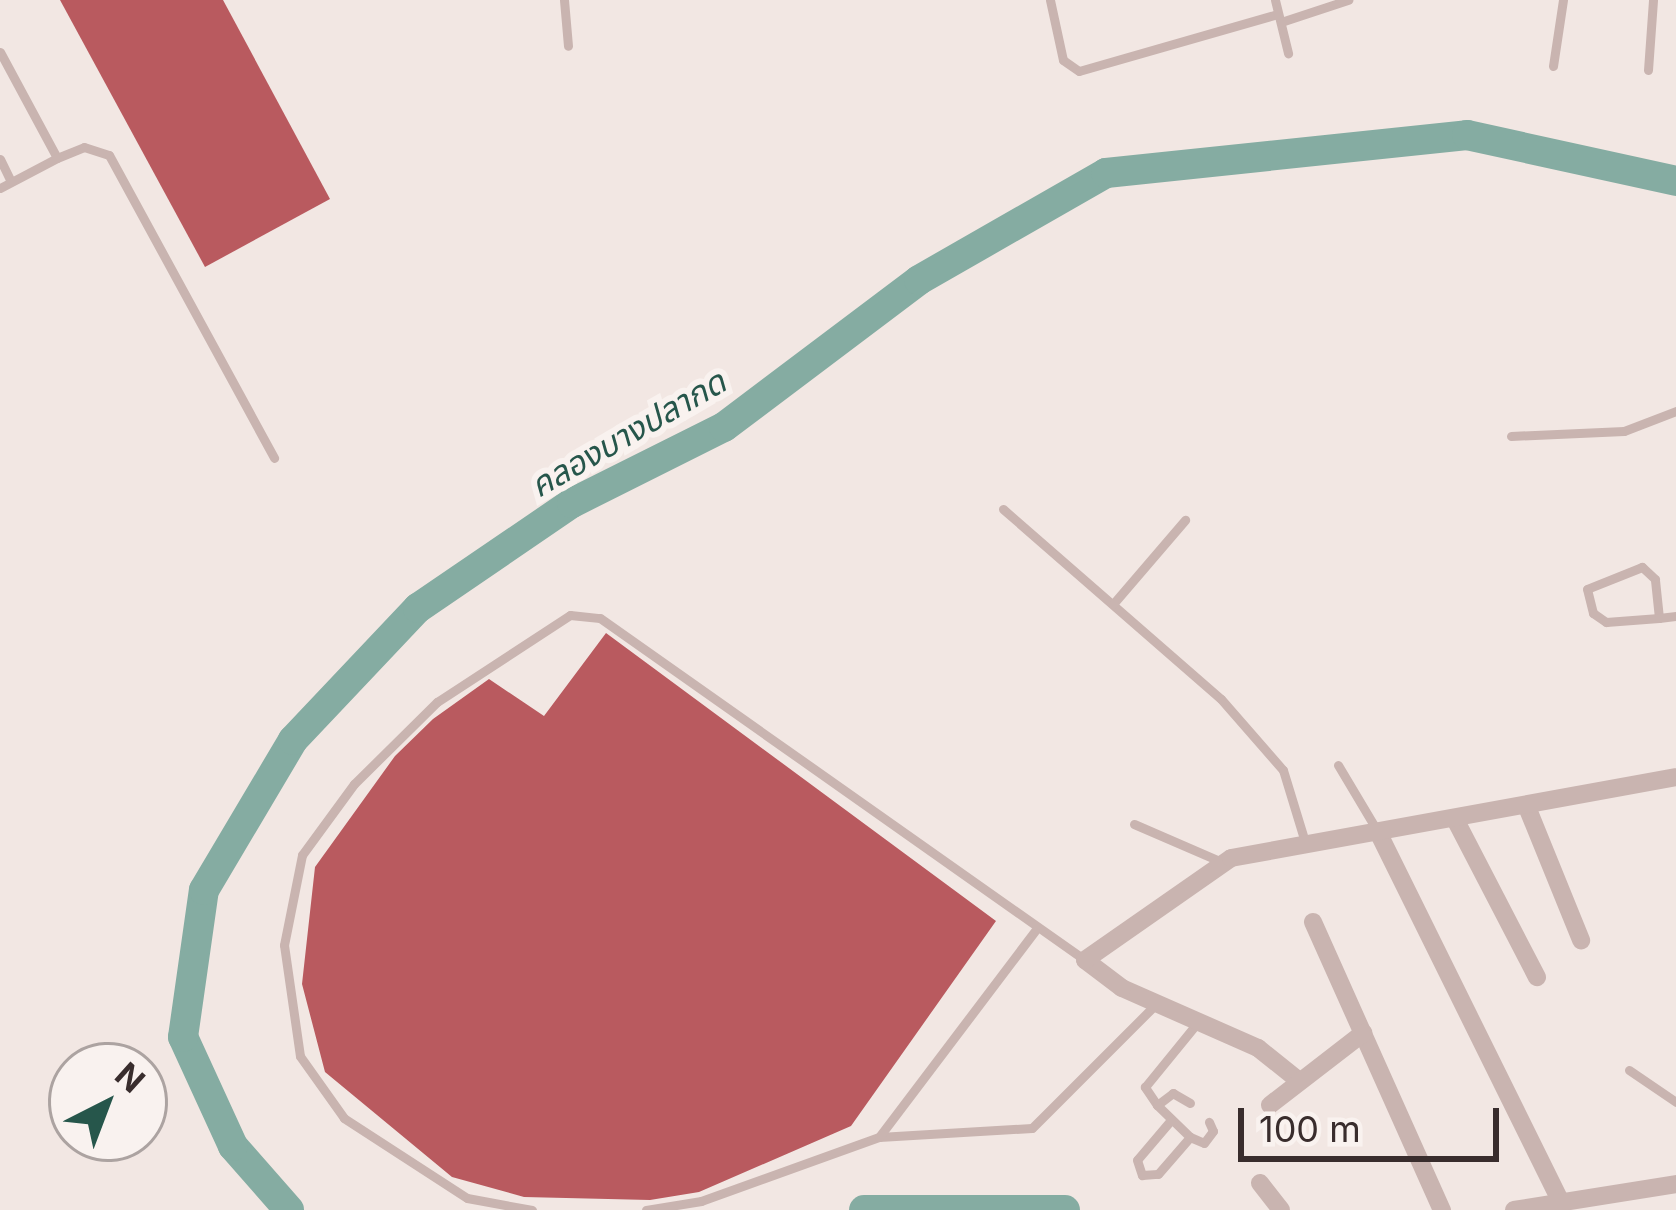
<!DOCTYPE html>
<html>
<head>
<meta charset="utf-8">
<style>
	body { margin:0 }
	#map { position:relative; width:1676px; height:1210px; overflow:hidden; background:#f2e7e3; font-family:Inter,"Noto Sans Thai",sans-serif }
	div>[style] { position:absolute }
	.river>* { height:30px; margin:-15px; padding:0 15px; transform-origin:15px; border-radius:15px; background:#85aca2 }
	.building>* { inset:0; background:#b95a5f }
	.service>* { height:9px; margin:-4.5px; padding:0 4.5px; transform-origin:4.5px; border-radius:4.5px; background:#c9b4b0 }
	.minor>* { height:18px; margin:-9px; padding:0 9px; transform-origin:9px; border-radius:9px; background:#c9b4b0 }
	span { translate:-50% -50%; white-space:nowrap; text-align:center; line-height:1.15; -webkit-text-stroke:12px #f9f2ef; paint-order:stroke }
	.water-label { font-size:33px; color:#26564b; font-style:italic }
	.north { position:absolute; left:48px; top:1042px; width:120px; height:120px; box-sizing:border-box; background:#f9f2ef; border:3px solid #aca3a1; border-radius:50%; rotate:42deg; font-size:33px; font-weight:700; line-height:48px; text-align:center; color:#392d2d }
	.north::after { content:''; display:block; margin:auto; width:42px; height:54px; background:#26564b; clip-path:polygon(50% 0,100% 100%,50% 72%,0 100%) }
	.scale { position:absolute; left:1238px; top:1108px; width:261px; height:54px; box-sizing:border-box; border:6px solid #392d2d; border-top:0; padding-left:15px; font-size:36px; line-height:42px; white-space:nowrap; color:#392d2d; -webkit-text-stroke:9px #f9f2ef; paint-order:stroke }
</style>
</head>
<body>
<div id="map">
	<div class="river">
		<i style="left:289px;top:1210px;width:85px;rotate:-131.2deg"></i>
		<i style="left:233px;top:1146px;width:120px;rotate:-114.6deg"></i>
		<i style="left:183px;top:1037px;width:148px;rotate:-81.9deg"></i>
		<i style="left:204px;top:890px;width:174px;rotate:-59.3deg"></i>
		<i style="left:293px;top:740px;width:182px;rotate:-46.6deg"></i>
		<i style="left:418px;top:608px;width:186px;rotate:-34.3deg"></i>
		<i style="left:572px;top:503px;width:170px;rotate:-26.6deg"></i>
		<i style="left:724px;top:427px;width:244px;rotate:-37deg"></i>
		<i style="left:919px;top:280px;width:215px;rotate:-29.8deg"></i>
		<i style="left:1106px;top:173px;width:363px;rotate:-6deg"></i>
		<i style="left:1467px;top:135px;width:214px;rotate:12.4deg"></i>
		<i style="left:864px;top:1210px;width:201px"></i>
	</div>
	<div class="building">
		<i style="clip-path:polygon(60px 0,223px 0,330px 199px,205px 267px)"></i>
		<i style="clip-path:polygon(606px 633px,996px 921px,851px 1126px,699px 1192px,650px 1200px,524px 1197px,452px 1177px,325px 1072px,302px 984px,315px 867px,395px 756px,433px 719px,489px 679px,544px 716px)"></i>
	</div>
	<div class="service">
		<i style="left:564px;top:0;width:46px;rotate:85deg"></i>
		<i style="left:1050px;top:0;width:61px;rotate:77.8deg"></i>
		<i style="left:1063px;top:60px;width:19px;rotate:35deg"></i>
		<i style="left:1079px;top:71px;width:207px;rotate:-16deg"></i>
		<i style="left:1275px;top:0;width:55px;rotate:76.2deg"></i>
		<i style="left:1281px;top:22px;width:71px;rotate:-18.2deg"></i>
		<i style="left:0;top:52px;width:120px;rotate:61.7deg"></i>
		<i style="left:57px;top:158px;width:29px;rotate:-22deg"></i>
		<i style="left:84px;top:147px;width:26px;rotate:18deg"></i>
		<i style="left:109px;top:155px;width:345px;rotate:61.4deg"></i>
		<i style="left:1553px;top:66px;width:67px;rotate:-81.4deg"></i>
		<i style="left:1648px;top:70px;width:70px;rotate:-85.9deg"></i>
		<i style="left:0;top:159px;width:25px;rotate:64deg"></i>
		<i style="left:0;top:188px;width:64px;rotate:-27.8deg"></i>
		<i style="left:1511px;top:436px;width:113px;rotate:-2.5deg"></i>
		<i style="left:1624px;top:431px;width:56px;rotate:-21deg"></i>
		<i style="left:1003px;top:509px;width:289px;rotate:41.1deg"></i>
		<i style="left:1221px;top:699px;width:94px;rotate:48.9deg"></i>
		<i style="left:1283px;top:770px;width:78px;rotate:73deg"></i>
		<i style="left:1113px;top:604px;width:111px;rotate:-49.4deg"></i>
		<i style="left:1659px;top:618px;width:39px;rotate:-96deg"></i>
		<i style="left:1655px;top:579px;width:18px;rotate:-137deg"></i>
		<i style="left:1642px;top:567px;width:59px;rotate:158.2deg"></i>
		<i style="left:1587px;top:589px;width:25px;rotate:76deg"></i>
		<i style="left:1593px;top:613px;width:16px;rotate:35deg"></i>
		<i style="left:1606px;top:622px;width:53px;rotate:-4.3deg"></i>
		<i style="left:1659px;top:618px;width:17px;rotate:-7deg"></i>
		<i style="left:1338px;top:765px;width:78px;rotate:59.2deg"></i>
		<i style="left:1134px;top:824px;width:96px;rotate:23.4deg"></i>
		<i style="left:1629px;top:1070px;width:57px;rotate:34.2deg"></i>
		<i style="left:1190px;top:1103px;width:20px;rotate:-150deg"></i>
		<i style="left:1173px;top:1093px;width:20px;rotate:143deg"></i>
		<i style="left:1157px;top:1105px;width:22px;rotate:-124deg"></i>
		<i style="left:1145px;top:1087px;width:84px;rotate:-50.8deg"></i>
		<i style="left:1157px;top:1105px;width:46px;rotate:44.1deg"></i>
		<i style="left:1171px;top:1120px;width:52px;rotate:130.4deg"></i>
		<i style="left:1137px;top:1160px;width:16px;rotate:72deg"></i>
		<i style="left:1142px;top:1175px;width:16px;rotate:-4deg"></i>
		<i style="left:1158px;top:1174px;width:49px;rotate:-49.1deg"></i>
		<i style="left:1190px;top:1137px;width:15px;rotate:23deg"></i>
		<i style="left:1204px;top:1143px;width:15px;rotate:-53deg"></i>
		<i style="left:1213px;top:1131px;width:10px;rotate:-114deg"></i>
		<i style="left:879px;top:1137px;width:153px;rotate:-3.4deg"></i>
		<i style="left:1032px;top:1128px;width:175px;rotate:-45deg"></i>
		<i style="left:532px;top:1210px;width:66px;rotate:-169.5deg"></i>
		<i style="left:467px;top:1198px;width:147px;rotate:-147deg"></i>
		<i style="left:344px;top:1118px;width:76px;rotate:-125.4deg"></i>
		<i style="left:300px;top:1056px;width:112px;rotate:-98.2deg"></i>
		<i style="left:284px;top:945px;width:92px;rotate:-78.7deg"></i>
		<i style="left:302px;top:855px;width:88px;rotate:-53.8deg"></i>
		<i style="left:354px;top:784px;width:117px;rotate:-44.7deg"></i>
		<i style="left:437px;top:702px;width:159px;rotate:-33.2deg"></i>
		<i style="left:570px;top:615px;width:30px;rotate:6deg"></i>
		<i style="left:600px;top:618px;width:593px;rotate:35.19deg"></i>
		<i style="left:646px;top:1210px;width:56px;rotate:-9.3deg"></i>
		<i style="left:701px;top:1201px;width:189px;rotate:-19.8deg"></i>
		<i style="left:879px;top:1137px;width:258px;rotate:-52.9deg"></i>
	</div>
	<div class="minor">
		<i style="left:1527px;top:807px;width:144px;rotate:67.9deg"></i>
		<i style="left:1456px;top:821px;width:176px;rotate:62.6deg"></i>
		<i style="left:1379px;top:834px;width:411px;rotate:63.7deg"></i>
		<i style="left:1313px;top:922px;width:316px;rotate:65.9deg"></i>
		<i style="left:1298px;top:1080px;width:51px;rotate:-141.3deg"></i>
		<i style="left:1258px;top:1048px;width:149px;rotate:-156.2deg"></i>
		<i style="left:1122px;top:988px;width:46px;rotate:-142.9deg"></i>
		<i style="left:1085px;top:960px;width:178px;rotate:-34.9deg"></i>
		<i style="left:1231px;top:858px;width:452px;rotate:-10.3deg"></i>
		<i style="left:1270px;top:1105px;width:118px;rotate:-37.7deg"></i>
		<i style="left:1260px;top:1183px;width:34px;rotate:52deg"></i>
		<i style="left:1514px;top:1210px;width:164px;rotate:-9.1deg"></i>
	</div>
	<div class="water-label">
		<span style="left:628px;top:434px;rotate:-30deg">คลองบางปลากด</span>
	</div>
	<div class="north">N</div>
	<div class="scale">100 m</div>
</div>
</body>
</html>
